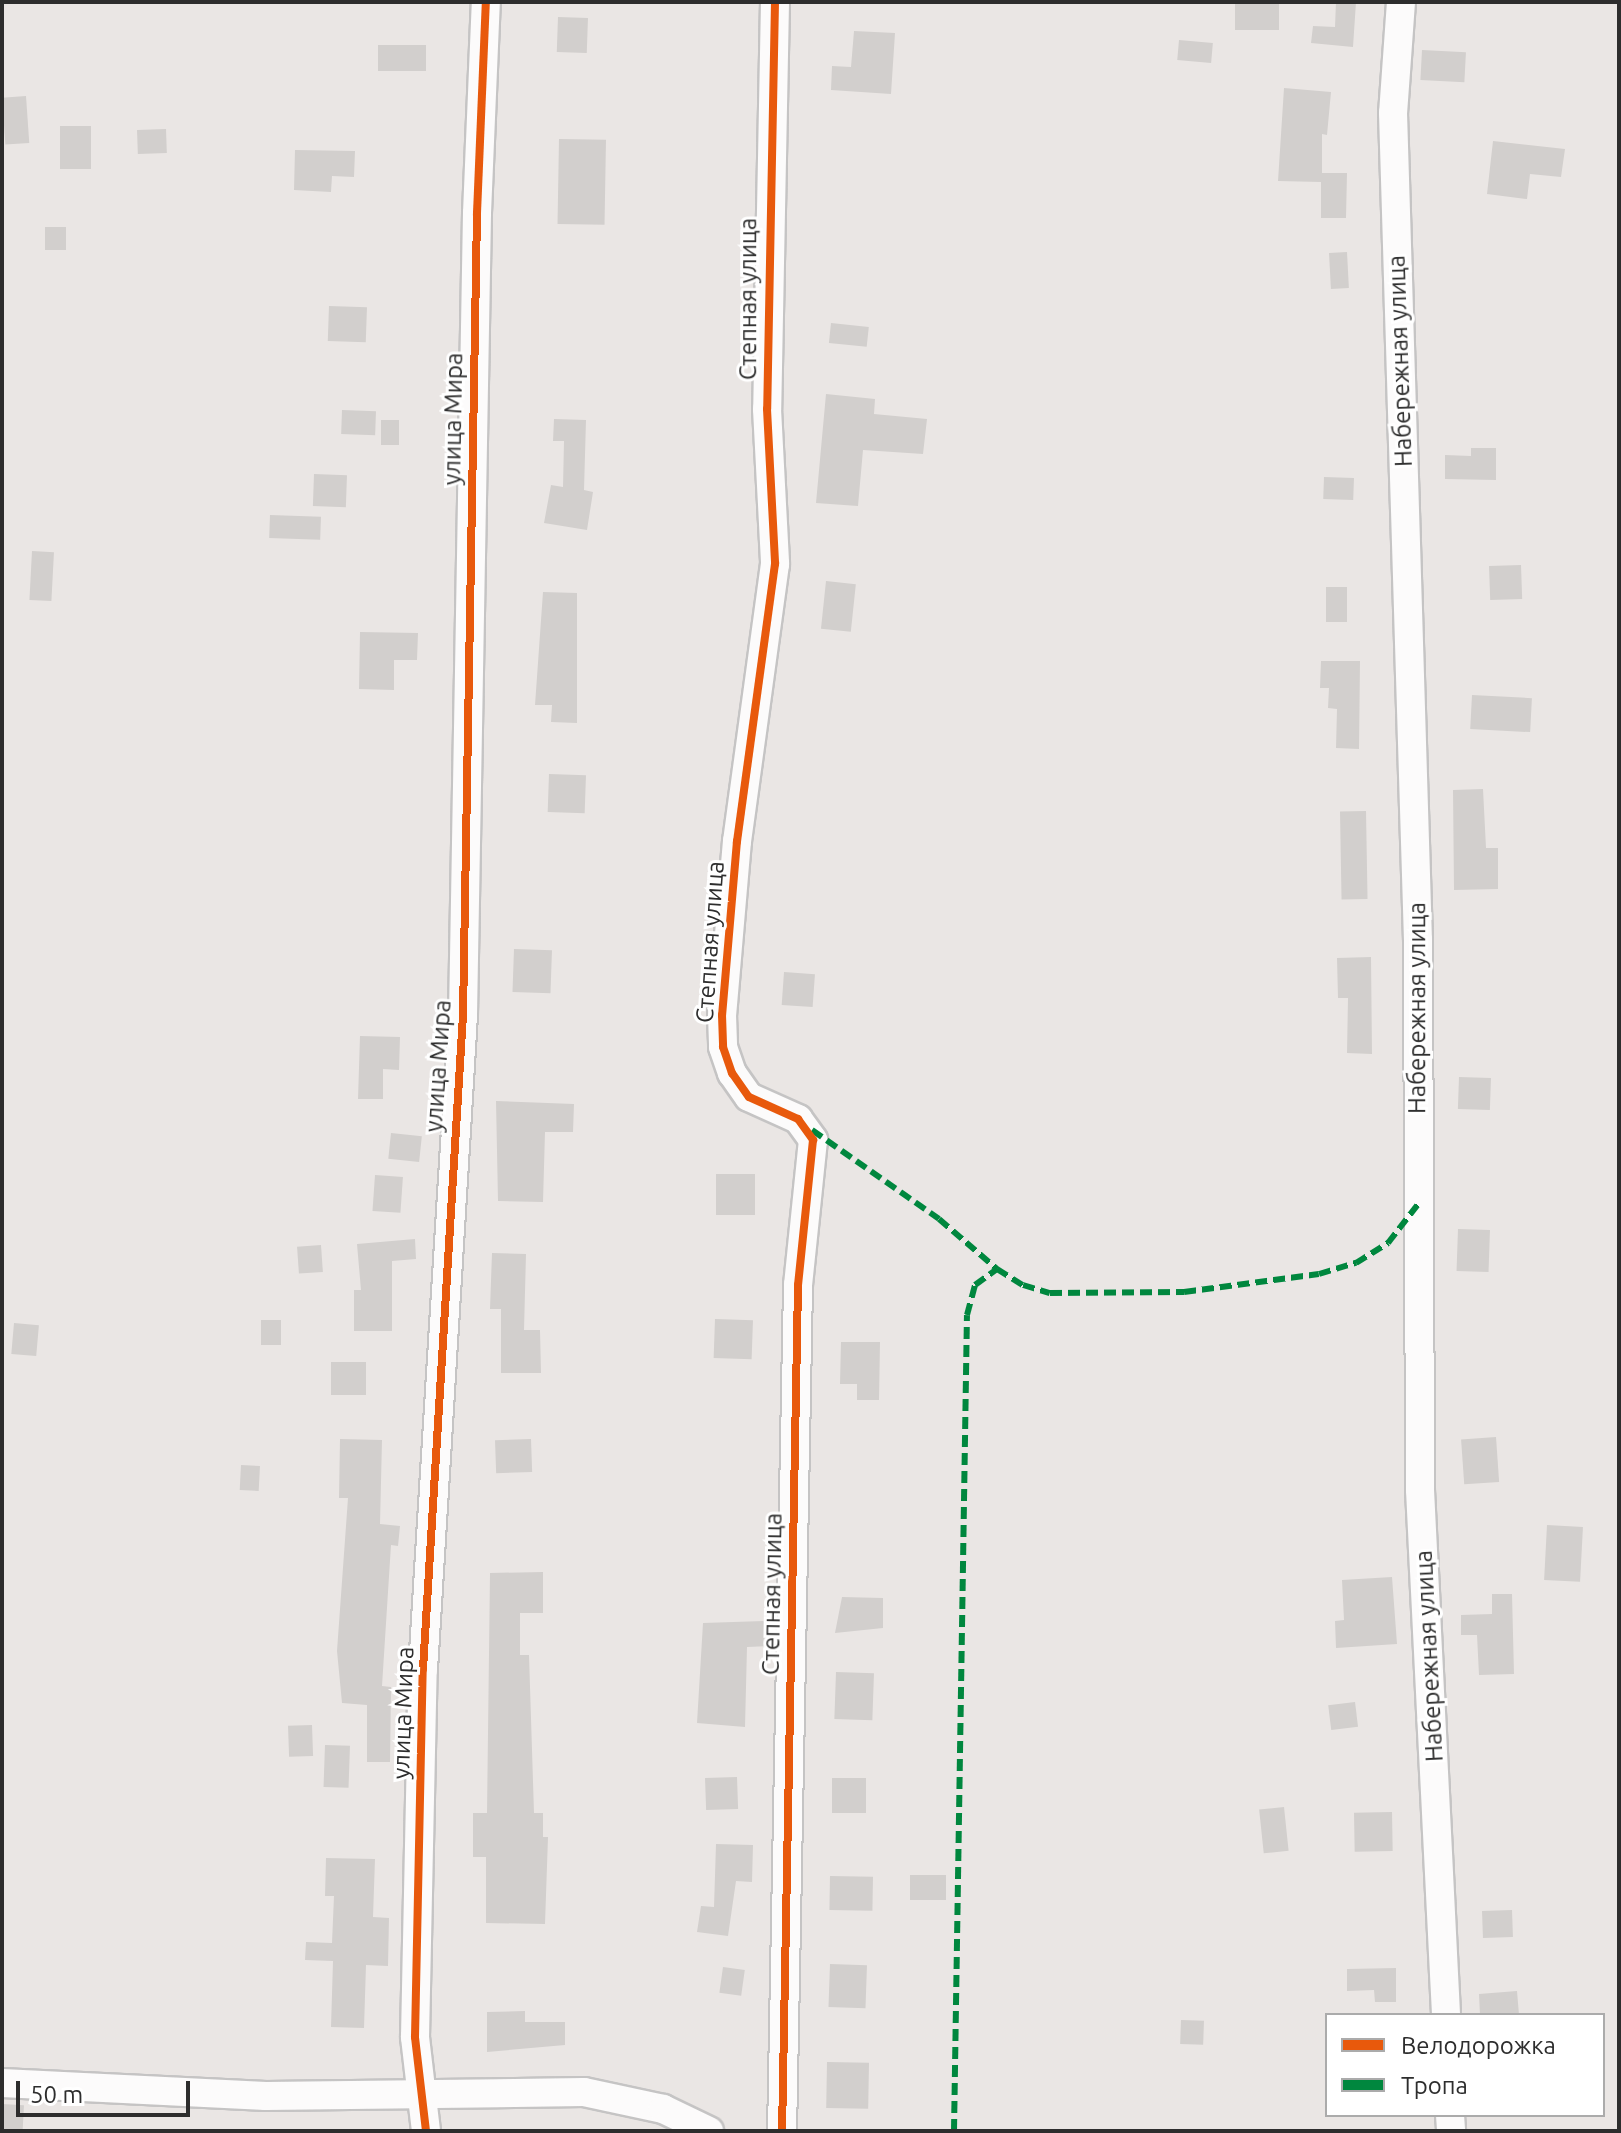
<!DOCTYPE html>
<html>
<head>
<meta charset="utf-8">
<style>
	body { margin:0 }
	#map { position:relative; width:1621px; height:2133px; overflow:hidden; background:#eae6e4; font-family:Ubuntu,sans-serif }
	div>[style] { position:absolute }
	.building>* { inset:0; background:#d2cfcd; transform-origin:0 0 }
	.roads { filter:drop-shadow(2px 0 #c5c4c4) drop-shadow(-2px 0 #c5c4c4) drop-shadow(0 2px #c5c4c4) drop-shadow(0 -2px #c5c4c4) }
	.minor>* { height:28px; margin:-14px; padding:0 14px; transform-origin:14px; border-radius:14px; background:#fcfbfb }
	.quiet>* { height:6px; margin-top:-3px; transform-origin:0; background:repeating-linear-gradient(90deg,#00873e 0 12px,transparent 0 18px) }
	.cycleway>* { height:8px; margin:-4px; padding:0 4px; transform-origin:4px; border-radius:4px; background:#e8590c }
	span { translate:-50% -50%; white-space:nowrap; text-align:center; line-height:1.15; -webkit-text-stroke:6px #fff; paint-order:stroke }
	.street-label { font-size:24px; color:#2d2d2d }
	.frame { position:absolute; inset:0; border:4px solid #2d2d2d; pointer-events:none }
	.legend { position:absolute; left:1325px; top:2013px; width:280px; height:104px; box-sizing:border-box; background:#fff; border:2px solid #ababab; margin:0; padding:10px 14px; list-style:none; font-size:24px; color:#2d2d2d }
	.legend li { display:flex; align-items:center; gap:16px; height:40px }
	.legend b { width:40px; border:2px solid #ababab }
	.scale { position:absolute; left:16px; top:2081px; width:174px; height:36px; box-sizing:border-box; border:4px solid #2d2d2d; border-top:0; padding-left:10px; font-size:24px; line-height:28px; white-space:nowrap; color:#2d2d2d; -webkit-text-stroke:6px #fff; paint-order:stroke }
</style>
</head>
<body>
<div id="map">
	<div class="building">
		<i style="left:1235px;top:2px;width:44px;height:28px"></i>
		<i style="clip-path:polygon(1336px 2px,1356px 2px,1353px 47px,1311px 43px,1313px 26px,1335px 27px)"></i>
		<i style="left:558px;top:17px;width:30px;height:35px;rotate:2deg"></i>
		<i style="clip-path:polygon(854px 31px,895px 33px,891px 94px,831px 90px,832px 66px,851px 67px)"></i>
		<i style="left:1179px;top:40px;width:34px;height:20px;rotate:5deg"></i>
		<i style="left:426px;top:45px;width:26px;height:48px;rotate:90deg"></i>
		<i style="left:1422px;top:50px;width:44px;height:30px;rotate:3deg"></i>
		<i style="clip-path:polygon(1284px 88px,1331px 92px,1327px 135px,1322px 134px,1322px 173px,1347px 173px,1346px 218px,1321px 218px,1321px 182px,1278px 181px)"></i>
		<i style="left:26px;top:96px;width:47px;height:24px;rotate:86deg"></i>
		<i style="left:60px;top:126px;width:31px;height:43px"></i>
		<i style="left:166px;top:129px;width:24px;height:29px;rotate:88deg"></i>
		<i style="left:559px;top:139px;width:47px;height:85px;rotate:1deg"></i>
		<i style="clip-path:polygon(1493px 141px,1565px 149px,1561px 177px,1530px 174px,1527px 199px,1487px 194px)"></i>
		<i style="clip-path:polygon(295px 150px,355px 151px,354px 177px,332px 176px,331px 192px,294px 190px)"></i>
		<i style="left:45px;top:227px;width:21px;height:23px"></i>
		<i style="left:1347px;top:252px;width:36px;height:18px;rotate:87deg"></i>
		<i style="left:329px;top:306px;width:38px;height:35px;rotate:2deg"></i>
		<i style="left:831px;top:323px;width:38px;height:20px;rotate:6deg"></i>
		<i style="clip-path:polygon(826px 394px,875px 399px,874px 414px,927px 419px,923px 454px,863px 450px,858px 506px,816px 503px)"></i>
		<i style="left:342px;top:410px;width:34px;height:24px;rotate:2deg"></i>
		<i style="clip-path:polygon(554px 419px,586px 420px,584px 490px,593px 492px,587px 530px,544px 523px,551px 485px,563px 487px,564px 441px,553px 441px)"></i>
		<i style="left:381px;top:420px;width:18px;height:25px"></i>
		<i style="clip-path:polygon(1471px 448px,1496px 448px,1496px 480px,1445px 479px,1445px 455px,1471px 456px)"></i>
		<i style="left:314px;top:474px;width:33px;height:32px;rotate:2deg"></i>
		<i style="left:1324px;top:477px;width:30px;height:22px;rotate:2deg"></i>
		<i style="left:270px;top:515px;width:51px;height:23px;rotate:2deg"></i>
		<i style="left:32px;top:551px;width:22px;height:49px;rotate:3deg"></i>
		<i style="left:1521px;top:565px;width:34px;height:32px;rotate:88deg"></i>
		<i style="left:826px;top:581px;width:30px;height:48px;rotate:6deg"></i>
		<i style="left:1326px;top:587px;width:21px;height:35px"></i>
		<i style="clip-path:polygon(543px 592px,577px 593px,577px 723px,551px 722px,552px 705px,535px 705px)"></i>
		<i style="clip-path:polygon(360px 632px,418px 633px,417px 660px,394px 660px,394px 690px,359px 689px)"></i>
		<i style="clip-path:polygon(1321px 661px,1360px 661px,1359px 749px,1336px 748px,1337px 709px,1328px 708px,1329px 688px,1320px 688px)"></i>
		<i style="left:1472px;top:695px;width:60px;height:34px;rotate:3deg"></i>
		<i style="left:549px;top:774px;width:37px;height:38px;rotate:2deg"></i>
		<i style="clip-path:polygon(1483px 789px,1486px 848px,1498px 848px,1498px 889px,1454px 890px,1453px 790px)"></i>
		<i style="left:1366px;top:811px;width:88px;height:26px;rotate:89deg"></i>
		<i style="left:514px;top:949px;width:38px;height:43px;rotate:2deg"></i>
		<i style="clip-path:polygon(1371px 957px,1372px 1054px,1347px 1053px,1348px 998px,1338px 998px,1337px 958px)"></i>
		<i style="left:784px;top:972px;width:31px;height:33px;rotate:4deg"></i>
		<i style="clip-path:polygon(360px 1036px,400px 1037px,399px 1070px,383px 1069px,383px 1099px,358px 1099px)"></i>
		<i style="left:1459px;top:1077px;width:32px;height:32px;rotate:2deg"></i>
		<i style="clip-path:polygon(496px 1101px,574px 1104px,573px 1132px,545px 1132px,543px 1202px,498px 1201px)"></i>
		<i style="left:391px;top:1133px;width:31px;height:26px;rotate:6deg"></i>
		<i style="left:755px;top:1174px;width:41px;height:39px;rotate:90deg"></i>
		<i style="left:375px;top:1175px;width:28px;height:36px;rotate:4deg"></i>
		<i style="left:1458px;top:1229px;width:32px;height:42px;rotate:2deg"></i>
		<i style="clip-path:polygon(415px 1239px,416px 1259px,392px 1261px,392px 1331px,354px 1331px,354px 1290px,361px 1290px,357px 1244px)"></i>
		<i style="left:321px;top:1245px;width:27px;height:24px;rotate:86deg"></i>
		<i style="clip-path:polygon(492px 1253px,526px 1254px,524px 1330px,540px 1330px,541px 1373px,501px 1373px,501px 1309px,490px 1309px)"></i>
		<i style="left:715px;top:1319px;width:38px;height:39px;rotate:2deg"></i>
		<i style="left:261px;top:1320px;width:20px;height:25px"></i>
		<i style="left:14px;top:1323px;width:25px;height:31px;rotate:5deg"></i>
		<i style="clip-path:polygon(841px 1342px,880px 1342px,879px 1400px,857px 1400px,857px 1384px,840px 1384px)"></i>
		<i style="left:331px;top:1362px;width:35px;height:33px"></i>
		<i style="left:1496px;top:1437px;width:45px;height:35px;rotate:86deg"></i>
		<i style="clip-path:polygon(340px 1439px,382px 1440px,380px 1524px,400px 1526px,398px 1546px,391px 1545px,382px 1686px,391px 1687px,390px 1762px,367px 1762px,367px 1705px,342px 1703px,337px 1651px,348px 1498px,339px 1498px)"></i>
		<i style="left:531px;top:1439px;width:33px;height:36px;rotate:88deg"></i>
		<i style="left:241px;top:1465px;width:19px;height:25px;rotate:3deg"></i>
		<i style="left:1547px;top:1525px;width:36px;height:55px;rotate:3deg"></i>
		<i style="clip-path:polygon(543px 1572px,543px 1613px,520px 1613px,520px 1655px,529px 1655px,534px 1813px,543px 1813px,543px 1837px,548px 1837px,545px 1924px,486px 1923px,486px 1857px,473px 1857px,473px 1813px,487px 1813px,490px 1573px)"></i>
		<i style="clip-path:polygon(1392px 1577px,1397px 1644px,1336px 1648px,1335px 1621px,1344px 1620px,1342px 1580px)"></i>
		<i style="clip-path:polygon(1492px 1594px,1512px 1594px,1514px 1674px,1479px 1675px,1477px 1635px,1461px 1635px,1461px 1615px,1492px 1614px)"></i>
		<i style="clip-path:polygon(842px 1597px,883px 1598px,883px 1628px,835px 1633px)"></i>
		<i style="clip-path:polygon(768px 1621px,769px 1646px,747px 1647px,745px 1727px,697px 1723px,703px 1623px)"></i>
		<i style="left:836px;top:1672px;width:38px;height:47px;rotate:2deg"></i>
		<i style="left:1355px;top:1702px;width:25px;height:27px;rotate:83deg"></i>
		<i style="left:312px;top:1725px;width:31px;height:24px;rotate:88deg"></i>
		<i style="left:325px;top:1745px;width:25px;height:42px;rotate:2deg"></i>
		<i style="left:737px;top:1777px;width:32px;height:32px;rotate:88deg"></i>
		<i style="left:832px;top:1778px;width:34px;height:35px"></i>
		<i style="left:1284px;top:1807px;width:44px;height:25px;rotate:84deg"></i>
		<i style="left:1392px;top:1812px;width:39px;height:38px;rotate:89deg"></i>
		<i style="clip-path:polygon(716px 1844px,753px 1845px,752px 1882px,736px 1881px,728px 1936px,697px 1932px,701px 1906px,714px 1907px)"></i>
		<i style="clip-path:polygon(326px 1858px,375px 1859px,373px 1917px,389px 1918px,388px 1966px,366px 1965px,364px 2028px,331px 2027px,333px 1961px,305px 1960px,306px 1942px,332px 1943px,334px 1896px,325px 1896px)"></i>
		<i style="left:910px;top:1875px;width:36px;height:25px"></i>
		<i style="left:830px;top:1876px;width:43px;height:34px;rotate:1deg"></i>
		<i style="left:1512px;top:1910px;width:27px;height:30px;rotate:88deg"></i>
		<i style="left:830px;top:1964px;width:37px;height:43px;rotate:2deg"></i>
		<i style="left:723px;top:1967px;width:22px;height:26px;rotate:8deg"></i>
		<i style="clip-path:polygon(1396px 1968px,1396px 2002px,1375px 2002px,1374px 1990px,1347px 1991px,1347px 1969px)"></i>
		<i style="clip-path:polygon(1517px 1991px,1519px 2015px,1480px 2015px,1479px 1994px)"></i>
		<i style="clip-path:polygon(525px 2011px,525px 2022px,565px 2022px,565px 2045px,487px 2052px,487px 2012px)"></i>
		<i style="left:1181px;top:2020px;width:23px;height:24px;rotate:2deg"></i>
		<i style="left:827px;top:2062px;width:42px;height:46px;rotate:1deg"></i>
		<i style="left:2px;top:2104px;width:22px;height:27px;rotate:3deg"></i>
	</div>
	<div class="roads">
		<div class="minor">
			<i style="left:775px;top:2px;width:407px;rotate:91.1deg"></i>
			<i style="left:767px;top:409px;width:155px;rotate:87deg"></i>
			<i style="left:775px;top:564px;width:280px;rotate:97.8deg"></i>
			<i style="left:737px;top:841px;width:175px;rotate:94.9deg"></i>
			<i style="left:722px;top:1015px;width:32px;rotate:88deg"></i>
			<i style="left:723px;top:1047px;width:28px;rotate:71deg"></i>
			<i style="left:732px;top:1073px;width:29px;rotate:55deg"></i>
			<i style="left:749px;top:1097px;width:54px;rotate:24.2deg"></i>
			<i style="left:798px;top:1119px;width:26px;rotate:54deg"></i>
			<i style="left:813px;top:1140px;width:146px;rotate:95.9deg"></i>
			<i style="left:798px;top:1285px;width:846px;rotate:91.08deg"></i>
			<i style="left:1401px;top:2px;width:111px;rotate:94.1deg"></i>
			<i style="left:1393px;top:113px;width:827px;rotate:88.27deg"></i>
			<i style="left:1418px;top:940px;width:550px;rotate:89.79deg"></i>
			<i style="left:1420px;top:1490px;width:526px;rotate:87.16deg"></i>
			<i style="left:2px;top:2083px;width:264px;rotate:2.8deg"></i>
			<i style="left:266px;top:2096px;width:318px;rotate:-0.7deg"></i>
			<i style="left:584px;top:2092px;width:81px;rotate:12.1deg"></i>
			<i style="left:663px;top:2109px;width:51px;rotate:25.6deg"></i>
			<i style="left:1450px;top:2115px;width:16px;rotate:86deg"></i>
			<i style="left:426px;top:2131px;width:95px;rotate:-96.7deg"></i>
			<i style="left:415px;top:2037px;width:368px;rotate:-88.8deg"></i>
			<i style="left:423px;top:1669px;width:655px;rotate:-86.5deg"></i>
			<i style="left:463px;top:1015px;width:802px;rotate:-89deg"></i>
			<i style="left:477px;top:213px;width:211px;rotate:-87.6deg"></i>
		</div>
	</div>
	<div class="quiet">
		<i style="left:812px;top:1130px;width:155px;rotate:35deg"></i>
		<i style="left:939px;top:1219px;width:77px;rotate:40.8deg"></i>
		<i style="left:997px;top:1269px;width:31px;rotate:32deg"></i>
		<i style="left:1023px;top:1285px;width:28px;rotate:17deg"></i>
		<i style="left:1050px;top:1293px;width:134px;rotate:-0.4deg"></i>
		<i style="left:1184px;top:1292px;width:136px;rotate:-7.6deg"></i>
		<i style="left:1319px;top:1274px;width:39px;rotate:-17deg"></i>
		<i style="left:1356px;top:1263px;width:38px;rotate:-32deg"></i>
		<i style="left:1388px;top:1243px;width:51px;rotate:-52.2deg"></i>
		<i style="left:954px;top:2131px;width:816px;rotate:-89.09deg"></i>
		<i style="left:967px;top:1315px;width:31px;rotate:-75deg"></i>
		<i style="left:975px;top:1285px;width:27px;rotate:-36deg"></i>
	</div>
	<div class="cycleway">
		<i style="left:775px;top:2px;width:407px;rotate:91.1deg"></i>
		<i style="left:767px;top:409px;width:155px;rotate:87deg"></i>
		<i style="left:775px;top:564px;width:280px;rotate:97.8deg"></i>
		<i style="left:737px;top:841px;width:175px;rotate:94.9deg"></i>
		<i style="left:722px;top:1015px;width:32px;rotate:88deg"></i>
		<i style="left:723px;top:1047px;width:28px;rotate:71deg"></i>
		<i style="left:732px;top:1073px;width:29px;rotate:55deg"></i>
		<i style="left:749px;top:1097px;width:54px;rotate:24.2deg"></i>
		<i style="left:798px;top:1119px;width:26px;rotate:54deg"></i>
		<i style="left:813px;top:1140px;width:146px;rotate:95.9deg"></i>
		<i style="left:798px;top:1285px;width:846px;rotate:91.08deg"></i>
		<i style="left:426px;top:2131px;width:95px;rotate:-96.7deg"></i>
		<i style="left:415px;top:2037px;width:368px;rotate:-88.8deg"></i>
		<i style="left:423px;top:1669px;width:655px;rotate:-86.5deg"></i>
		<i style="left:463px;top:1015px;width:802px;rotate:-89deg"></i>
		<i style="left:477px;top:213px;width:211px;rotate:-87.6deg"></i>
	</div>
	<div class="street-label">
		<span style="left:748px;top:299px;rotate:-90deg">Степная улица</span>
		<span style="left:1400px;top:361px;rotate:-92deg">Набережная улица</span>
		<span style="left:453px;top:419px;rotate:-89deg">улица Мира</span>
		<span style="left:710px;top:942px;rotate:-86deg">Степная улица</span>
		<span style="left:1417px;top:1008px;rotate:-90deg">Набережная улица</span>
		<span style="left:438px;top:1066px;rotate:-86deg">улица Мира</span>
		<span style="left:772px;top:1594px;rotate:-89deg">Степная улица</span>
		<span style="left:1429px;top:1656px;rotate:-93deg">Набережная улица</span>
		<span style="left:403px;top:1713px;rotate:-88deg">улица Мира</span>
	</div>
	<div class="frame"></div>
	<ul class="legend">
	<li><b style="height:10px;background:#e8590c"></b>Велодорожка</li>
	<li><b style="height:10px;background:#00873e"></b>Тропа</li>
	</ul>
	<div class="scale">50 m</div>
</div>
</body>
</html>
